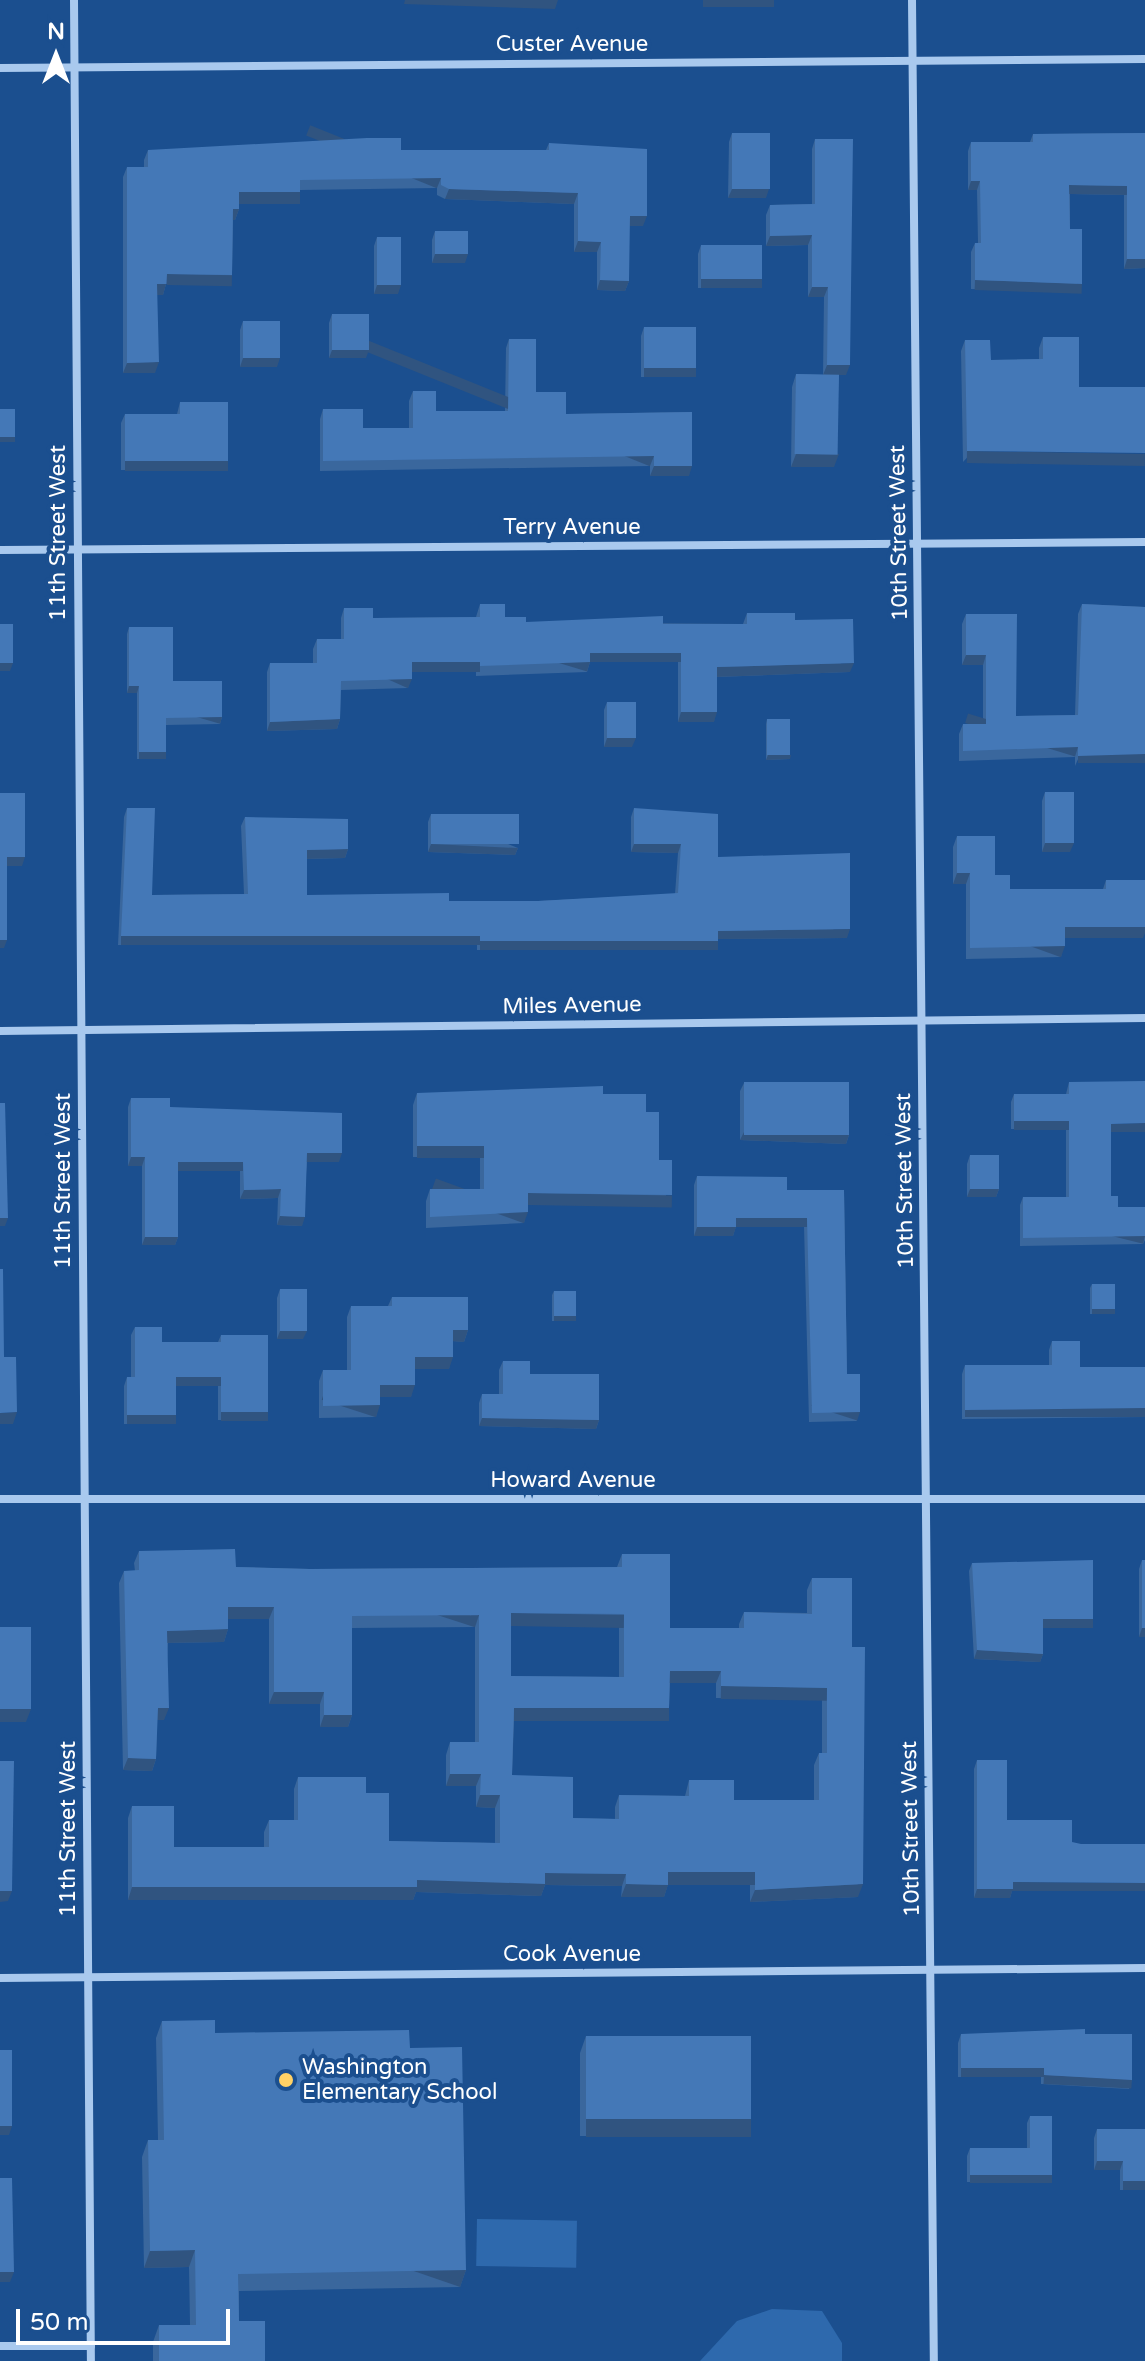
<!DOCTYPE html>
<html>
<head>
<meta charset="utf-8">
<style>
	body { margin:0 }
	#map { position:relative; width:1145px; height:2361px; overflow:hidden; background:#1b4f8f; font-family:"Varela Round",sans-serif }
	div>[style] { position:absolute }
	.green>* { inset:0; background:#2e69ad; transform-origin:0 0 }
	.street>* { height:8px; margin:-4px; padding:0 4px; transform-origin:4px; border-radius:4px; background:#a9c9ee }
	.wall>* { inset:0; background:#3a679d }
	.shaded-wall>* { inset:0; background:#305480; transform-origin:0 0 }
	.building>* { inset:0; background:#4478b7; transform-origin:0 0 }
	.dots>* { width:22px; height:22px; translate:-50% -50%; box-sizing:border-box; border:4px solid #1b4f8f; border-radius:50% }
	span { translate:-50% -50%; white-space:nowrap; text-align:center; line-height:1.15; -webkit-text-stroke:8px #1b4f8f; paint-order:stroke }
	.street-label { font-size:22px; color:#fff }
	.poi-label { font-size:22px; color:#fff }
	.left { translate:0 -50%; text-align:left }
	.north { position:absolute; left:16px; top:16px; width:80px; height:80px; -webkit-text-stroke:6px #1b4f8f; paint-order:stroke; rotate:0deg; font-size:22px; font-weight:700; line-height:32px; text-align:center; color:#fff }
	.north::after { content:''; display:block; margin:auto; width:28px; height:36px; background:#fff; clip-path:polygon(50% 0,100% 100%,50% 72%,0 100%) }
	.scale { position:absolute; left:16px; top:2309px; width:214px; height:36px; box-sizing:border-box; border:4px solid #fff; border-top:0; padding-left:10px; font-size:24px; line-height:28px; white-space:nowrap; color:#fff; -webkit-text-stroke:6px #1b4f8f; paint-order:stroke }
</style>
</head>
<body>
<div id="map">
	<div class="green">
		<i style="left:477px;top:2219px;width:100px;height:47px;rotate:1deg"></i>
		<i style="clip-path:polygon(772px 2309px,822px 2311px,842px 2343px,842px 2361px,700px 2361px,737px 2321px)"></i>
	</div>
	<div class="street">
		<i style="left:74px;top:0;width:2361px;rotate:89.59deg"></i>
		<i style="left:912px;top:0;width:2361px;rotate:89.47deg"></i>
		<i style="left:0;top:68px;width:1145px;rotate:-0.45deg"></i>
		<i style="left:0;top:550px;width:1145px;rotate:-0.4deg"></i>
		<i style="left:0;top:1031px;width:1145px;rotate:-0.65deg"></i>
		<i style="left:0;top:1499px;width:1145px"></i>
		<i style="left:0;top:1978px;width:1145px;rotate:-0.5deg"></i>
		<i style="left:0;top:2346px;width:91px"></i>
	</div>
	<div class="wall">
		<i style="clip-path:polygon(732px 133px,766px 198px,728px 198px,729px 142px)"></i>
		<i style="clip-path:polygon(1145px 133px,1145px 268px,1124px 269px,1124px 195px,1070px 194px,1070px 229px,1078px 293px,971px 289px,971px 252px,975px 243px,978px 243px,977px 190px,968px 190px,968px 151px,971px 142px,1030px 142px,1033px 134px)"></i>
		<i style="clip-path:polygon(815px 139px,846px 375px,839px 375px,834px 467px,791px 467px,792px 387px,796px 374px,823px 375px,824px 297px,808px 297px,808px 245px,766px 246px,766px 215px,770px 205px,812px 204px,812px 149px)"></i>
		<i style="clip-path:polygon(549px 143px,643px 226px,629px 226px,629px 281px,625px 291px,597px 290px,597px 252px,574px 252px,574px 204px,445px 199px,437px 195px,437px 188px,300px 190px,296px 203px,239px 203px,239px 209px,235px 220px,233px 220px,232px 275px,228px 285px,166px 284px,163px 295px,157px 295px,155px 373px,123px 373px,123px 177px,127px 167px,144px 167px,144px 160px,148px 150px,546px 150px)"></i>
		<i style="clip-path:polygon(435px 231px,465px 263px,432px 263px,432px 240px)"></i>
		<i style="clip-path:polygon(377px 237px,398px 294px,374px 294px,374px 246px)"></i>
		<i style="clip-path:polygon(701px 245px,759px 288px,698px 288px,698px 254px)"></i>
		<i style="clip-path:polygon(332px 314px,366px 358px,329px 358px,329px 323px)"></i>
		<i style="clip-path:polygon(243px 321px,277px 367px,240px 367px,240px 330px)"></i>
		<i style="clip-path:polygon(644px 327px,692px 377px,641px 377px,641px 336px)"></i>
		<i style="clip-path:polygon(1043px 337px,1079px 337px,963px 462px,961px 351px,965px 340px,991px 360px,1039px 359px,1039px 348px)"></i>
		<i style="clip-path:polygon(509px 339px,536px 392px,566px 414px,692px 412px,689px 476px,650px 476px,650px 466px,320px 471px,320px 419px,323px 409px,363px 428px,409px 428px,409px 401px,413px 391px,436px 411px,505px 411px,506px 348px)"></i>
		<i style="clip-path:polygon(180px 402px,225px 470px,121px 470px,121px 423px,125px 414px,177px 414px)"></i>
		<i style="clip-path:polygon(480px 604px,505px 617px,526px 622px,743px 624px,747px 613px,795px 620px,850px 672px,717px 677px,714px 722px,678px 722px,678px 662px,590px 662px,587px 672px,476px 676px,476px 671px,412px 671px,408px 688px,341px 690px,340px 719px,337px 729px,267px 731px,267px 672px,270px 663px,313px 663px,313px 649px,317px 639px,341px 639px,341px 618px,344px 608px,373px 618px,476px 617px)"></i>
		<i style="clip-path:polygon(1082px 604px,1145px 607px,1075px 766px,1075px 757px,959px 761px,959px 734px,963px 724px,983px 724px,983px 665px,962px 665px,962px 624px,966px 614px,1016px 716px,1075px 715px,1078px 614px)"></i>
		<i style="clip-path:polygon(129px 627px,173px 681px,222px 717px,220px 724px,166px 725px,164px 759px,137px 759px,137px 693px,127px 693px,127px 634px)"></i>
		<i style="clip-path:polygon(607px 702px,632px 747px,604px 747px,604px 710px)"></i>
		<i style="clip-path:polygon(767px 719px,790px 759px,766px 760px,766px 724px)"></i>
		<i style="clip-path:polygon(1045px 792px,1070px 852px,1042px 852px,1042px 801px)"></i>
		<i style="clip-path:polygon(127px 808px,152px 895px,244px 894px,241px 826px,245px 817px,348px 849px,345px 858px,307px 859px,307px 895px,449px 901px,538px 901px,675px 894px,678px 853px,631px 852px,631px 817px,634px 808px,718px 857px,847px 938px,718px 939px,715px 950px,477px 950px,477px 945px,118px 945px,124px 817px)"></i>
		<i style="clip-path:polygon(431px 814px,518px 848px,515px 855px,428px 852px,428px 822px)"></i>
		<i style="clip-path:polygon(957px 836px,995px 875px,1010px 889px,1103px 889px,1106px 880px,1143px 938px,1065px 938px,1061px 957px,966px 959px,966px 884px,953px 884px,953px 847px)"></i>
		<i style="clip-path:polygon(1069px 1082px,1111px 1132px,1111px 1196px,1118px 1207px,1145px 1207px,1145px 1240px,1143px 1244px,1020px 1246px,1020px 1205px,1023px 1197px,1066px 1197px,1066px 1129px,1011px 1129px,1011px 1102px,1014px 1094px,1066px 1094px)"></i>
		<i style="clip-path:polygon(744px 1083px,849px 1135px,846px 1144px,740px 1140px,740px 1091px)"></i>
		<i style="clip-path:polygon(417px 1093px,603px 1094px,646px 1112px,659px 1160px,668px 1206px,528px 1204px,524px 1223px,426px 1228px,426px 1201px,430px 1189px,480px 1189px,480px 1157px,413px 1157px,413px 1105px)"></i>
		<i style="clip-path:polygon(131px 1098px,170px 1107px,339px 1162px,307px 1162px,302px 1226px,277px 1225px,278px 1198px,240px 1199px,240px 1171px,178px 1171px,178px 1237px,175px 1245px,142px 1245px,142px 1166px,128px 1166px,128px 1107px)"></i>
		<i style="clip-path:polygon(970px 1155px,999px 1189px,996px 1197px,967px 1197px,967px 1164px)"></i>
		<i style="clip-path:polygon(697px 1176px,787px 1190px,844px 1190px,847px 1374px,857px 1421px,809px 1422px,804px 1226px,736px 1226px,733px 1236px,694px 1236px,694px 1185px)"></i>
		<i style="clip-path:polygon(1092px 1284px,1115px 1309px,1114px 1314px,1090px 1314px,1090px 1288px)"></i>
		<i style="clip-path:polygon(280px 1289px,303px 1339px,277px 1339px,277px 1298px)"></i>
		<i style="clip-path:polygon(554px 1291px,576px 1316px,575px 1321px,552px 1321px,552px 1295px)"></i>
		<i style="clip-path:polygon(392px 1297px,468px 1330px,464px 1342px,453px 1341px,449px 1369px,415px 1369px,411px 1397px,380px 1397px,376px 1417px,319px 1418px,319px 1381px,323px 1370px,347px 1370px,347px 1317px,351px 1306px,388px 1306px)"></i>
		<i style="clip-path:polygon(135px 1327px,162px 1342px,218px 1342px,221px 1335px,268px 1412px,265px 1420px,218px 1420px,218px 1386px,176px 1386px,173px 1424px,124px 1424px,124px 1386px,127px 1377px,131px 1377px,131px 1335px)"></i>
		<i style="clip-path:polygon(1052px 1341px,1080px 1367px,1145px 1367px,1145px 1417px,962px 1419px,962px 1374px,965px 1365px,1049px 1365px,1049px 1350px)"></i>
		<i style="clip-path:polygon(503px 1361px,530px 1374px,599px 1420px,596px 1429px,479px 1426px,479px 1403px,482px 1394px,499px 1394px,499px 1370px)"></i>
		<i style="clip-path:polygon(evenodd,139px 1551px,236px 1567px,310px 1569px,617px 1567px,622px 1554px,670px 1628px,739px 1628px,739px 1624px,744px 1612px,807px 1613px,807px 1590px,812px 1578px,852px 1647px,858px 1897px,750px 1902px,750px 1884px,668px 1884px,664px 1897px,621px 1897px,622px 1886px,545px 1885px,541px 1896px,416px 1892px,413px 1900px,128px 1900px,128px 1818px,132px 1806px,174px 1847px,264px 1847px,264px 1832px,269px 1820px,294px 1820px,294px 1789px,298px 1777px,366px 1793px,389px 1841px,495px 1843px,495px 1808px,476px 1807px,476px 1786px,446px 1786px,446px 1755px,450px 1742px,475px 1742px,475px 1627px,352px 1628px,352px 1715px,348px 1727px,320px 1727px,320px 1704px,269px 1704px,269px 1619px,228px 1619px,228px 1629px,224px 1642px,168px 1643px,164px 1720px,157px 1720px,156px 1759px,152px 1771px,123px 1770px,119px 1583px,124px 1571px,135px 1571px,134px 1563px,139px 1551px,511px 1625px,619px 1626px,619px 1677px,511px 1676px,511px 1625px,139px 1551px,670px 1683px,716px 1683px,716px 1698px,822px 1700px,822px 1753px,819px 1753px,814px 1765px,814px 1800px,734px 1800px,689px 1780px,685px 1796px,619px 1795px,615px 1807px,615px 1819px,573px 1818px,512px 1775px,514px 1720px,665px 1720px,669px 1708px,670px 1683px)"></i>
		<i style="clip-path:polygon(1142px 1560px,1145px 1637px,1139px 1637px,1139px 1569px)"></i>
		<i style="clip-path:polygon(972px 1563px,1093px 1619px,1090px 1627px,1043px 1627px,1043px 1654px,1040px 1662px,974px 1659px,969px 1571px)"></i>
		<i style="clip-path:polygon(977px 1760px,1007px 1820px,1012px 1891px,1010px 1898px,974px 1898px,974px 1769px)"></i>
		<i style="clip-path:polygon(162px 2021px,215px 2033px,410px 2048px,466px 2270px,460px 2287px,239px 2291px,239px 2321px,265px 2361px,153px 2361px,153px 2342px,159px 2325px,190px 2325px,189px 2267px,144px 2268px,142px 2157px,148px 2140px,158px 2140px,156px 2038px)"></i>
		<i style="clip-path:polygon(961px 2034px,1085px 2034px,1132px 2080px,1129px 2089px,1041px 2084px,1041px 2077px,958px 2077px,958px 2043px)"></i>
		<i style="clip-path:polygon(586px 2036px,745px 2136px,580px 2136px,580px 2053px)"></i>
		<i style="clip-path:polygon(1030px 2116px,1050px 2182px,967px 2182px,967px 2156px,970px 2148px,1027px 2148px,1027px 2123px)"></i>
		<i style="clip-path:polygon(1097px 2129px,1145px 2190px,1120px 2190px,1120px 2170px,1094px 2170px,1094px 2138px)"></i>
	</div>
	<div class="shaded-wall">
		<i style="clip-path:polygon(405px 0,558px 0,555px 9px,404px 4px)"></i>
		<i style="left:703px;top:0;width:71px;height:7px"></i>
		<i style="left:441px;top:178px;width:11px;height:141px;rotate:112deg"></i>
		<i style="clip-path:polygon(971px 181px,980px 181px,977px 190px,968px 190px)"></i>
		<i style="left:1069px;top:185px;width:58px;height:9px;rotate:1deg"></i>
		<i style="clip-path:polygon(449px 189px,578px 193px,574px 204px,445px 199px)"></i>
		<i style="clip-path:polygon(732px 189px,769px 189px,766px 198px,728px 198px)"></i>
		<i style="left:239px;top:192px;width:61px;height:12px"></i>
		<i style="clip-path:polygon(233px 209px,239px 209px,235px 220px,229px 220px)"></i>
		<i style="clip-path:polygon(630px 216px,647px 216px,643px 226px,626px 226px)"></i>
		<i style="clip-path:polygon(812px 235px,808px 245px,766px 246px,770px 236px)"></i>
		<i style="clip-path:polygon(578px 241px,601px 242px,597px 252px,574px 252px)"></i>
		<i style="clip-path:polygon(435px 254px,468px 254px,465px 263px,432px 263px)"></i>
		<i style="clip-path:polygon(1127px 259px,1145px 259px,1145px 268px,1124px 269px)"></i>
		<i style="left:167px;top:274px;width:65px;height:11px;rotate:1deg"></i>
		<i style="left:701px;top:279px;width:61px;height:9px"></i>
		<i style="clip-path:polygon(600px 280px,629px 281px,625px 291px,597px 290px)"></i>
		<i style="left:975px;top:280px;width:107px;height:10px;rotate:2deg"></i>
		<i style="clip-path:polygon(157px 284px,166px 284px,163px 295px,153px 295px)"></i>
		<i style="clip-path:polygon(377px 285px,401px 285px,398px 294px,374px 294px)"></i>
		<i style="clip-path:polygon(812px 287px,828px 287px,824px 297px,808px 297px)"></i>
		<i style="clip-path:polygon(332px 350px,369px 350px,366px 358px,329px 358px)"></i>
		<i style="clip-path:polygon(243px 358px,280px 358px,277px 367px,240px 367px)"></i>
		<i style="clip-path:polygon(159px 362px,155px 373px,123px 373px,127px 363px)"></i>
		<i style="clip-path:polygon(827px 365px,850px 365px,846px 375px,823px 375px)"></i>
		<i style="left:644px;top:368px;width:52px;height:9px"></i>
		<i style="left:0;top:437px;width:15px;height:5px"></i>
		<i style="left:967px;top:451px;width:178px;height:12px;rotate:1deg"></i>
		<i style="clip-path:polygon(796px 454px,839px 454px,834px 467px,791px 467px)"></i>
		<i style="left:654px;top:456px;width:11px;height:331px;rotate:112deg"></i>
		<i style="left:125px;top:461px;width:103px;height:10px"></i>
		<i style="clip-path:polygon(654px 466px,692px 466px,689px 476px,650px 476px)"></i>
		<i style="left:590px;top:653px;width:91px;height:9px"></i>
		<i style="clip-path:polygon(966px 655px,986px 655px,983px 665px,962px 665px)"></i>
		<i style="left:412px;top:662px;width:68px;height:10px"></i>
		<i style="left:590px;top:662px;width:10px;height:110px;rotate:107deg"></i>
		<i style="clip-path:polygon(0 663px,13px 663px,10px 671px,0 671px)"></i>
		<i style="clip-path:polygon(854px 663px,850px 672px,714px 677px,717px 667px)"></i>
		<i style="left:412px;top:679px;width:10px;height:71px;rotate:114deg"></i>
		<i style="clip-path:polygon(129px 686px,139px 686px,137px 693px,127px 693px)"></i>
		<i style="clip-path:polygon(681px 712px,717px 712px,714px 722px,678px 722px)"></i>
		<i style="left:222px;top:717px;width:7px;height:56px;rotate:106deg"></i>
		<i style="clip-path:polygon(340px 719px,337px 729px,267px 731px,270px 722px)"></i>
		<i style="clip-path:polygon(607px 738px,636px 738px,632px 747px,604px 747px)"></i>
		<i style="left:1078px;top:747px;width:10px;height:115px;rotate:107deg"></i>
		<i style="left:139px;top:752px;width:27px;height:7px"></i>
		<i style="left:1145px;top:754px;width:9px;height:67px;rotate:90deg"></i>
		<i style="clip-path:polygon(768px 755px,791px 755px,790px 759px,766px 760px)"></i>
		<i style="clip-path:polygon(1045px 843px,1074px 843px,1070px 852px,1042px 852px)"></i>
		<i style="clip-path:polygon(431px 844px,518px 848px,515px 855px,428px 852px)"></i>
		<i style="clip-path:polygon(634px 844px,681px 844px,678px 853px,631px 852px)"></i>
		<i style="clip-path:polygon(348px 849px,345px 858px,303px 859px,307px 850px)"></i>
		<i style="clip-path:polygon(7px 857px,25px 857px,22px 866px,4px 866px)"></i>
		<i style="clip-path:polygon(957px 873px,970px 873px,966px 884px,953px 884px)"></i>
		<i style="clip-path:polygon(1065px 927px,1145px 927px,1145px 933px,1143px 938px,1061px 938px)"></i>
		<i style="clip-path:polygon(850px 929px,847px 938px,715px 939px,718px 931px)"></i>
		<i style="left:121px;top:936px;width:359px;height:9px"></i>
		<i style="clip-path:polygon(0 940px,7px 940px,4px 948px,0 948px)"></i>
		<i style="left:480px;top:941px;width:238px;height:9px"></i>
		<i style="left:1065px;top:946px;width:12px;height:95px;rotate:110deg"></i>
		<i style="left:1014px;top:1121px;width:55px;height:9px"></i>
		<i style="clip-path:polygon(1145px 1123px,1145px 1132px,1108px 1132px,1111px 1124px)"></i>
		<i style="clip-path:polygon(744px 1132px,849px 1135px,846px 1144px,740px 1140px)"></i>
		<i style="left:417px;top:1146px;width:67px;height:12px"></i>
		<i style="clip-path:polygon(307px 1153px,342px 1153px,339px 1162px,304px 1162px)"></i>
		<i style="clip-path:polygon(131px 1157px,145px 1157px,142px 1166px,128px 1166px)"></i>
		<i style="left:178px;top:1162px;width:65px;height:9px"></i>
		<i style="clip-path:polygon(281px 1189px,278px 1198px,240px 1199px,244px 1190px)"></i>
		<i style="clip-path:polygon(970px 1189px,999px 1189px,996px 1197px,967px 1197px)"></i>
		<i style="left:528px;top:1193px;width:144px;height:12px;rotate:1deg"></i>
		<i style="left:528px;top:1212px;width:12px;height:98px;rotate:110deg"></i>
		<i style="clip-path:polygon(280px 1216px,305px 1217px,302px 1226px,277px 1225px)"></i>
		<i style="clip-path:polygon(0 1218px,8px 1218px,5px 1226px,0 1226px)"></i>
		<i style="left:736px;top:1218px;width:71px;height:9px"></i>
		<i style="clip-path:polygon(697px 1227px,736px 1227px,733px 1236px,694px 1236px)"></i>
		<i style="left:1145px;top:1236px;width:8px;height:122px;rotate:104deg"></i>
		<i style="clip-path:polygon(145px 1237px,178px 1237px,175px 1245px,142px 1245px)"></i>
		<i style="left:1092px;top:1309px;width:23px;height:5px"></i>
		<i style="left:554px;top:1316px;width:22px;height:5px"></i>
		<i style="clip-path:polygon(453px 1330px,468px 1330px,464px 1342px,449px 1341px)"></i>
		<i style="clip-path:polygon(280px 1331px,307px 1331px,303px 1339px,277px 1339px)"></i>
		<i style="clip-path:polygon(415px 1357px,453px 1357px,449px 1369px,411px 1369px)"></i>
		<i style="left:176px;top:1377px;width:45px;height:9px"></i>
		<i style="clip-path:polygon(380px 1385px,415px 1385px,411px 1397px,376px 1397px)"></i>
		<i style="left:380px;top:1405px;width:13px;height:57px;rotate:108deg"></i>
		<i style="left:1145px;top:1408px;width:9px;height:180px;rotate:90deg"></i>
		<i style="clip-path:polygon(17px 1412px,13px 1424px,0 1424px,0 1413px)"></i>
		<i style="left:221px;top:1412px;width:47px;height:9px"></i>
		<i style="left:860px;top:1412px;width:9px;height:48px;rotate:108deg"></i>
		<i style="left:127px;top:1415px;width:49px;height:9px"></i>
		<i style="clip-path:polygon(482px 1418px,599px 1420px,596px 1429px,479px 1426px)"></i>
		<i style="clip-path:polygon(228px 1607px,274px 1607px,269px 1619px,223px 1619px)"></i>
		<i style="left:511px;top:1613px;width:113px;height:13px;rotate:1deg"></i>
		<i style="left:479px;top:1615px;width:13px;height:127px;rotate:108deg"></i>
		<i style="left:1043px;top:1619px;width:50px;height:9px"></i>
		<i style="clip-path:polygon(1142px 1628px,1145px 1628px,1145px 1637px,1139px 1637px)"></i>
		<i style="clip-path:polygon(228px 1629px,224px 1642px,163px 1643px,167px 1631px)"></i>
		<i style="clip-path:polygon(977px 1650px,1043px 1654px,1040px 1662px,974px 1659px)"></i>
		<i style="clip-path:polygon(670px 1671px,721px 1671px,716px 1683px,665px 1683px)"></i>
		<i style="left:721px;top:1686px;width:106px;height:13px;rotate:1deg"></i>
		<i style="clip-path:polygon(274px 1692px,324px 1692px,320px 1704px,269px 1704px)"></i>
		<i style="clip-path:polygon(158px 1708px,169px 1708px,164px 1720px,153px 1720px)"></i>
		<i style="left:514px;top:1708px;width:155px;height:13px"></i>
		<i style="clip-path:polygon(0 1709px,31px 1709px,26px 1722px,0 1722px)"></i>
		<i style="clip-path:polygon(324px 1715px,352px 1715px,348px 1727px,320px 1727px)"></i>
		<i style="clip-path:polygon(128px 1758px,156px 1759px,152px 1771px,123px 1770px)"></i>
		<i style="clip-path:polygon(450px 1774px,481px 1774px,476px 1786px,446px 1786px)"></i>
		<i style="clip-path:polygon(480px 1795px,500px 1795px,495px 1808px,476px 1807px)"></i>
		<i style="left:668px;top:1872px;width:87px;height:13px"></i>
		<i style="clip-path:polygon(545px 1873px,626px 1874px,622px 1886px,545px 1885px,541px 1896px,416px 1892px,413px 1900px,128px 1900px,132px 1887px,417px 1880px)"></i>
		<i style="clip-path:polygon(1013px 1882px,1145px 1883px,1145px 1891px,1012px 1891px,1010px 1898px,974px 1898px,977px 1889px)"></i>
		<i style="clip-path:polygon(626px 1884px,668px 1885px,664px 1897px,621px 1897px)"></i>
		<i style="clip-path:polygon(863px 1884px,858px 1897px,750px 1902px,755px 1890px)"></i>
		<i style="clip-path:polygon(0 1891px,12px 1891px,8px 1901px,0 1902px)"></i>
		<i style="left:961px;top:2068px;width:83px;height:9px"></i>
		<i style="left:1044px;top:2075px;width:88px;height:9px;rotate:3deg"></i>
		<i style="left:586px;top:2119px;width:165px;height:18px"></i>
		<i style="clip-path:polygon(0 2126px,12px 2126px,9px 2135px,0 2135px)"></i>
		<i style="clip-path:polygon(1097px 2161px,1123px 2161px,1120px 2170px,1094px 2170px)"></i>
		<i style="left:970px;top:2175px;width:82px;height:8px"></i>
		<i style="left:1123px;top:2181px;width:22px;height:9px"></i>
		<i style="clip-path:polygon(195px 2250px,189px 2267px,144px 2268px,150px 2251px)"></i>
		<i style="left:466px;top:2270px;width:18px;height:228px;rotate:109deg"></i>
		<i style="clip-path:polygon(0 2272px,14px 2272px,10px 2282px,0 2282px)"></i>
	</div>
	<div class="building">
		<i style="left:732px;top:133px;width:38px;height:56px"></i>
		<i style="clip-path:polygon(1145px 133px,1145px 259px,1127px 259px,1127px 186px,1069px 185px,1070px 229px,1082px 229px,1082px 284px,975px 280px,975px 243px,981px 243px,980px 181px,971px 181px,971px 142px,1033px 142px,1033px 134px)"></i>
		<i style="clip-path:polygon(367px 138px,401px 138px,401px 150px,549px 150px,549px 143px,647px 149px,647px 216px,630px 216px,629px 281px,600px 280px,601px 242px,578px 241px,578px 193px,449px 189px,441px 185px,441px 178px,300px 180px,300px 192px,239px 192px,239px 209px,233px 209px,232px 275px,167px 274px,166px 284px,157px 284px,159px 362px,127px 363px,127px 167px,148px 167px,148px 150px)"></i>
		<i style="clip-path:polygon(815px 139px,853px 139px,850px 365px,827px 365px,828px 287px,812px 287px,812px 235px,770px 236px,770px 205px,815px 204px)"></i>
		<i style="left:435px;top:231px;width:33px;height:23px"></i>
		<i style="left:377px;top:237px;width:24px;height:48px"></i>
		<i style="left:701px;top:245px;width:61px;height:34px"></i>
		<i style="left:332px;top:314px;width:37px;height:36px"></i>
		<i style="left:243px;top:321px;width:37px;height:37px"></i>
		<i style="left:644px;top:327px;width:52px;height:41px"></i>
		<i style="clip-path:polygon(1043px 337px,1079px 337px,1079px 387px,1145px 387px,1145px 453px,967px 451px,965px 340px,990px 340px,991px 360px,1043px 359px)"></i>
		<i style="clip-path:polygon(509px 339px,536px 339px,536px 392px,566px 392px,566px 414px,692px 412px,692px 466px,654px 466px,654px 456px,323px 461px,323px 409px,363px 409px,363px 428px,413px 428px,413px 391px,436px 391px,436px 411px,508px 411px)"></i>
		<i style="left:796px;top:374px;width:43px;height:80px;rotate:1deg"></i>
		<i style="clip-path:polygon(180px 402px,228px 402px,228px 461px,125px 461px,125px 414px,180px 414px)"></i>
		<i style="left:0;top:409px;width:15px;height:28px"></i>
		<i style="clip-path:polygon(480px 604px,505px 604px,505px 617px,526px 617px,526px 622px,663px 616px,663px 624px,747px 624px,747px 613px,795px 613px,795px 620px,853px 619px,854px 663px,717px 667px,717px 712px,681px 712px,681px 653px,590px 653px,590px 662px,480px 666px,480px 662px,412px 662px,412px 679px,341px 681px,340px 719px,270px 722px,270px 663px,317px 663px,317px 639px,344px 639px,344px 608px,373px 608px,373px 618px,480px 617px)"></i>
		<i style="clip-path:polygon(1082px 604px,1145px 607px,1145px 754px,1078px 756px,1078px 747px,963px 751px,963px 724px,986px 724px,986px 655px,966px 655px,966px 614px,1017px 614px,1016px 716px,1078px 715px)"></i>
		<i style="left:0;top:624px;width:13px;height:39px"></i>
		<i style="clip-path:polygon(129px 627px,173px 627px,173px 681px,222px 681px,222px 717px,166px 718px,166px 752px,139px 752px,139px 686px,129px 686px)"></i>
		<i style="left:607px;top:702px;width:29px;height:36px"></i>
		<i style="left:767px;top:719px;width:23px;height:36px"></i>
		<i style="left:1045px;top:792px;width:29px;height:51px"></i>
		<i style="clip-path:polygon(0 793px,25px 793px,25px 857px,7px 857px,7px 940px,0 940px)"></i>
		<i style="clip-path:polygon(127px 808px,155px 808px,152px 895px,248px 894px,245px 817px,348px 819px,348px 849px,307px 850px,307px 895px,449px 893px,449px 901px,538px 901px,678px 893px,681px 844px,634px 844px,634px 808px,718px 814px,718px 857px,850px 853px,850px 929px,718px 931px,718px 941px,480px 941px,480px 936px,121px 936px)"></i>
		<i style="left:431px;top:814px;width:88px;height:30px"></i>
		<i style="clip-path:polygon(957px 836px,995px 836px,995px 875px,1010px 875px,1010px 889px,1106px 889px,1106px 880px,1145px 880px,1145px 927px,1065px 927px,1065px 946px,970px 948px,970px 873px,957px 873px)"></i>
		<i style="clip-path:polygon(1145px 1081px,1145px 1123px,1111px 1124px,1111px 1196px,1118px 1196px,1118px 1207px,1145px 1207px,1145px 1236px,1023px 1238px,1023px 1197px,1069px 1197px,1069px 1121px,1014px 1121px,1014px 1094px,1069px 1094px,1069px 1082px)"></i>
		<i style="left:849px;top:1082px;width:53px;height:105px;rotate:90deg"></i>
		<i style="clip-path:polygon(603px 1086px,603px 1094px,646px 1094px,646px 1112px,659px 1112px,659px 1160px,672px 1160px,672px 1195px,528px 1193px,528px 1212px,430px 1217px,430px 1189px,484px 1189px,484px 1146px,417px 1146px,417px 1093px)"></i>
		<i style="clip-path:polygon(131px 1098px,170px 1098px,170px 1107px,342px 1113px,342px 1153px,307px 1153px,305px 1217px,280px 1216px,281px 1189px,244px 1190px,243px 1162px,178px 1162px,178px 1237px,145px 1237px,145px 1157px,131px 1157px)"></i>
		<i style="clip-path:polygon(0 1103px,5px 1103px,8px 1218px,0 1218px)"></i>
		<i style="left:970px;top:1155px;width:29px;height:34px"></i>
		<i style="clip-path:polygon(697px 1176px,787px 1177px,787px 1190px,844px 1190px,847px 1374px,860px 1374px,860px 1412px,812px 1413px,807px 1218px,736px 1218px,736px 1227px,697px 1227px)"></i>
		<i style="clip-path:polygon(0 1269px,3px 1269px,4px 1357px,16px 1357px,17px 1412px,0 1413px)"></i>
		<i style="left:1092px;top:1284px;width:23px;height:25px"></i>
		<i style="left:280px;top:1289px;width:27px;height:42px"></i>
		<i style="left:554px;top:1291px;width:22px;height:25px"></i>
		<i style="clip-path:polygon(392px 1297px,468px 1297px,468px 1330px,453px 1330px,453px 1357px,415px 1357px,415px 1385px,380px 1385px,380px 1405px,323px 1406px,323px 1370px,351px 1370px,351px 1306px,392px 1306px)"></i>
		<i style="clip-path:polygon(135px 1327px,162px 1327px,162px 1342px,221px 1342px,221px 1335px,268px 1335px,268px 1412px,221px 1412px,221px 1377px,176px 1377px,176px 1415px,127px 1415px,127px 1377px,135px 1377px)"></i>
		<i style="clip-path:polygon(1052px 1341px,1080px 1341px,1080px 1367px,1145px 1367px,1145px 1408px,965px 1410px,965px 1365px,1052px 1365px)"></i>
		<i style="clip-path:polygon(503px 1361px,530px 1361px,530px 1374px,599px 1374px,599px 1420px,482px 1418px,482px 1394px,503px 1394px)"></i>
		<i style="clip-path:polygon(evenodd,235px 1549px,236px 1567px,310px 1569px,622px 1567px,622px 1554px,670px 1554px,670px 1628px,744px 1628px,744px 1612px,812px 1614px,812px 1578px,852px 1578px,852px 1647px,865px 1647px,863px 1884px,755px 1890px,755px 1872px,668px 1872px,668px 1885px,626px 1884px,626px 1874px,545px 1873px,545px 1884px,417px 1880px,417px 1887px,132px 1887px,132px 1806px,174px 1806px,174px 1847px,269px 1847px,269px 1820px,298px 1820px,298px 1777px,366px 1777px,366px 1793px,389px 1793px,389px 1841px,500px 1843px,500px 1795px,480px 1795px,481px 1774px,450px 1774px,450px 1742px,479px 1742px,479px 1615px,352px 1616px,352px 1715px,324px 1715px,324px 1692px,274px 1692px,274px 1607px,228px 1607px,228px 1629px,167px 1631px,169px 1708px,158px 1708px,156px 1759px,128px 1758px,124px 1571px,139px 1570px,139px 1551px,235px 1549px,511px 1613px,624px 1614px,624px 1677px,511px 1676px,511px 1613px,235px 1549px,670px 1671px,721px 1671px,721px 1686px,827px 1688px,827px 1753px,819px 1753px,819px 1800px,734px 1800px,734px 1780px,689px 1780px,689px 1796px,619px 1795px,619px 1819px,573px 1818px,573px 1777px,512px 1775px,514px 1708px,669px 1708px,670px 1671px)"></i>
		<i style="clip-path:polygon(1093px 1560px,1093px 1619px,1043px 1619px,1043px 1654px,977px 1650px,972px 1563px)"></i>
		<i style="left:1142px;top:1560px;width:3px;height:68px"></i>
		<i style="left:0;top:1627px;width:31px;height:82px"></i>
		<i style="clip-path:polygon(977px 1760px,1007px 1760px,1007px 1820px,1072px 1820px,1072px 1842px,1081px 1844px,1145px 1844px,1145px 1883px,1013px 1882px,1013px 1889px,977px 1889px)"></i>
		<i style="clip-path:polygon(0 1761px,14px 1761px,12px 1891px,0 1891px)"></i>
		<i style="clip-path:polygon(215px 2020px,215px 2033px,409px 2030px,410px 2048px,462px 2047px,466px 2270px,238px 2274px,239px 2321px,265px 2321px,265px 2361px,159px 2361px,159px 2325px,196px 2325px,195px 2250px,150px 2251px,148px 2140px,164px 2140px,162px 2021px)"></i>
		<i style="clip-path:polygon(1085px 2029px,1085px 2034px,1132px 2034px,1132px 2080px,1044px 2075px,1044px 2068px,961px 2068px,961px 2034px)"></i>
		<i style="left:586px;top:2036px;width:165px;height:83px"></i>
		<i style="left:0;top:2050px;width:12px;height:76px"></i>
		<i style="clip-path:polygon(1030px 2116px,1052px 2116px,1052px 2175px,970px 2175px,970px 2148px,1030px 2148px)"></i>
		<i style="clip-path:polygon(1097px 2129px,1145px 2129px,1145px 2181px,1123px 2181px,1123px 2161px,1097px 2161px)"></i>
		<i style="clip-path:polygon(0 2178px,12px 2178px,14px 2272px,0 2272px)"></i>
	</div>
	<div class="dots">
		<i style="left:286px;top:2080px;background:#ffd166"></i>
	</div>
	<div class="street-label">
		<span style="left:572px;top:45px">Custer Avenue</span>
		<span style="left:572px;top:528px">Terry Avenue</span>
		<span style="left:59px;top:533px;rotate:-90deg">11th Street West</span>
		<span style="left:899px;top:533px;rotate:-91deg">10th Street West</span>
		<span style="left:572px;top:1006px;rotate:-1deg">Miles Avenue</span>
		<span style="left:64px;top:1181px;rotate:-90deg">11th Street West</span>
		<span style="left:905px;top:1181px;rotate:-91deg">10th Street West</span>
		<span style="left:573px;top:1481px">Howard Avenue</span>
		<span style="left:69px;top:1829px;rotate:-90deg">11th Street West</span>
		<span style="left:911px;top:1829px;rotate:-91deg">10th Street West</span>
		<span style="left:572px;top:1955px">Cook Avenue</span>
	</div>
	<div class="poi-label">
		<span class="left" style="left:302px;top:2080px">Washington<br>Elementary School</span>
	</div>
	<div class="north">N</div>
	<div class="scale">50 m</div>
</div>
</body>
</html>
